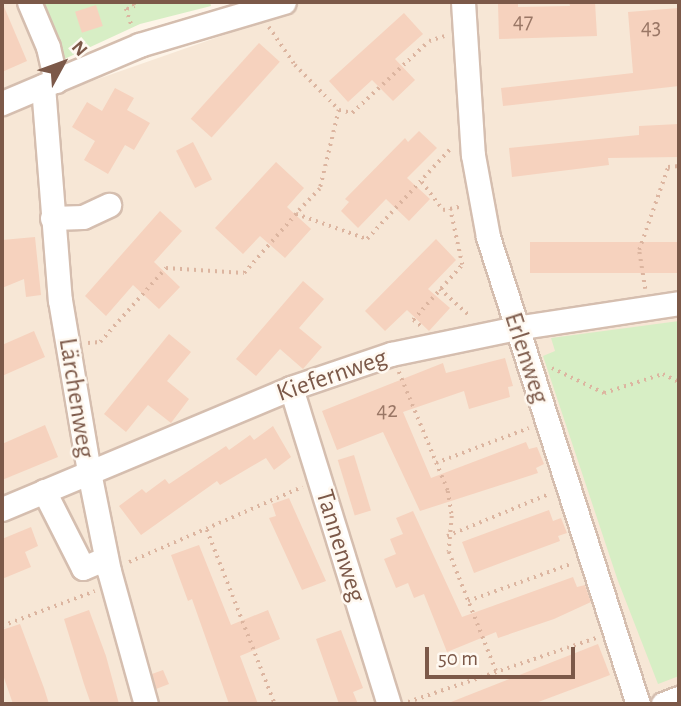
<!DOCTYPE html>
<html>
<head>
<meta charset="utf-8">
<style>
	body { margin:0 }
	#map { position:relative; width:681px; height:706px; overflow:hidden; background:#fef5e9; font-family:"Alegreya Sans",sans-serif }
	div>[style] { position:absolute }
	.residential>* { inset:0; background:#f7e7d6 }
	.green>* { inset:0; background:#d7eec5 }
	.building>* { inset:0; background:#f6d2be; transform-origin:0 0 }
	.path>* { height:3.5px; margin-top:-1.75px; transform-origin:0; background:repeating-linear-gradient(90deg,#dcb5a0 0 2px,transparent 0 7px) }
	.roads { filter:drop-shadow(2px 0 #d5beaf) drop-shadow(-2px 0 #d5beaf) drop-shadow(0 2px #d5beaf) drop-shadow(0 -2px #d5beaf) }
	.minor>* { height:23px; margin:-11.5px; padding:0 11.5px; transform-origin:11.5px; border-radius:11.5px; background:#fff }
	span { translate:-50% -50%; white-space:nowrap; text-align:center; line-height:1.15; -webkit-text-stroke:5px #fff9f1; paint-order:stroke }
	.number-label { font-size:23px; color:#9a7766 }
	.number-label span { -webkit-text-stroke-width:0 }
	.street-label { font-size:26px; color:#7c5949 }
	.frame { position:absolute; inset:0; border:4px solid #7c5949; pointer-events:none }
	.north { position:absolute; left:28px; top:28px; width:70px; height:70px; -webkit-text-stroke:5px #fff9f1; paint-order:stroke; rotate:49deg; font-size:19px; font-weight:700; line-height:28px; text-align:center; color:#7c5949 }
	.north::after { content:''; display:block; margin:auto; width:24px; height:32px; background:#7c5949; clip-path:polygon(50% 0,100% 100%,50% 72%,0 100%) }
	.scale { position:absolute; left:425px; top:647px; width:150px; height:32px; box-sizing:border-box; border:4px solid #7c5949; border-top:0; padding-left:9px; font-size:21px; line-height:24px; white-space:nowrap; color:#7c5949; -webkit-text-stroke:5px #fff9f1; paint-order:stroke }
</style>
</head>
<body>
<div id="map">
	<div class="residential">
		<i style="clip-path:polygon(2px 2px,19px 2px,55px 94px,241px 29px,234px 2px,679px 2px,679px 704px,2px 704px)"></i>
	</div>
	<div class="green">
		<i style="clip-path:polygon(36px 2px,210px 2px,211px 6px,140px 24px,58px 62px)"></i>
		<i style="clip-path:polygon(679px 321px,679px 676px,658px 684px,618px 581px,543px 356px,555px 351px,551px 338px)"></i>
	</div>
	<div class="building">
		<i style="clip-path:polygon(2px 2px,27px 61px,2px 72px)"></i>
		<i style="clip-path:polygon(569px 2px,595px 2px,597px 36px,499px 39px,498px 3px,518px 3px,518px 7px,570px 6px)"></i>
		<i style="left:96px;top:5px;width:22px;height:22px;rotate:72deg"></i>
		<i style="clip-path:polygon(679px 8px,679px 86px,503px 106px,501px 88px,633px 73px,628px 12px)"></i>
		<i style="clip-path:polygon(404px 13px,423px 34px,395px 59px,415px 80px,393px 101px,372px 80px,348px 102px,329px 81px)"></i>
		<i style="left:259px;top:43px;width:28px;height:102px;rotate:42deg"></i>
		<i style="clip-path:polygon(115px 88px,134px 98px,127px 110px,150px 123px,134px 150px,125px 145px,108px 174px,84px 160px,95px 141px,72px 127px,87px 102px,102px 111px)"></i>
		<i style="clip-path:polygon(679px 124px,679px 157px,608px 158px,609px 165px,512px 177px,509px 148px,639px 135px,639px 126px)"></i>
		<i style="clip-path:polygon(419px 131px,437px 148px,407px 178px,430px 199px,409px 221px,386px 199px,358px 228px,341px 211px,349px 202px,345px 199px,405px 138px,408px 142px)"></i>
		<i style="left:193px;top:142px;width:42px;height:19px;rotate:63deg"></i>
		<i style="clip-path:polygon(276px 162px,304px 188px,287px 207px,311px 229px,285px 258px,260px 236px,243px 254px,215px 228px)"></i>
		<i style="clip-path:polygon(160px 211px,182px 231px,154px 262px,180px 287px,159px 309px,133px 285px,106px 316px,85px 296px)"></i>
		<i style="clip-path:polygon(35px 237px,41px 295px,26px 297px,24px 279px,2px 288px,2px 240px)"></i>
		<i style="clip-path:polygon(436px 239px,456px 260px,428px 289px,450px 308px,429px 331px,407px 310px,385px 331px,365px 311px)"></i>
		<i style="left:679px;top:242px;width:31px;height:149px;rotate:90deg"></i>
		<i style="clip-path:polygon(303px 281px,324px 299px,299px 328px,322px 347px,303px 369px,280px 349px,256px 376px,236px 359px)"></i>
		<i style="clip-path:polygon(34px 331px,45px 357px,2px 376px,2px 345px)"></i>
		<i style="clip-path:polygon(169px 334px,191px 352px,167px 381px,189px 399px,171px 423px,148px 405px,126px 432px,104px 414px)"></i>
		<i style="clip-path:polygon(505px 358px,513px 386px,508px 387px,510px 397px,469px 409px,464px 391px,403px 412px,431px 478px,526px 442px,529px 449px,537px 447px,544px 464px,536px 468px,538px 473px,420px 511px,383px 432px,337px 450px,322px 411px,443px 363px,446px 373px)"></i>
		<i style="clip-path:polygon(45px 425px,58px 457px,2px 480px,2px 444px)"></i>
		<i style="clip-path:polygon(273px 426px,291px 457px,274px 470px,266px 458px,220px 485px,217px 481px,141px 535px,119px 506px,142px 489px,146px 493px,165px 479px,169px 484px,226px 446px,229px 450px,250px 435px,254px 440px)"></i>
		<i style="left:354px;top:455px;width:58px;height:17px;rotate:73deg"></i>
		<i style="clip-path:polygon(289px 498px,326px 581px,302px 590px,269px 518px,276px 516px,272px 504px)"></i>
		<i style="clip-path:polygon(549px 510px,553px 521px,561px 518px,567px 533px,558px 536px,560px 541px,474px 573px,462px 542px)"></i>
		<i style="clip-path:polygon(413px 511px,462px 617px,573px 577px,577px 587px,585px 585px,591px 602px,554px 619px,498px 638px,496px 632px,447px 652px,424px 594px,414px 598px,408px 583px,396px 588px,384px 559px,396px 554px,390px 539px,403px 534px,396px 518px)"></i>
		<i style="clip-path:polygon(31px 527px,38px 546px,25px 552px,31px 567px,2px 579px,2px 539px)"></i>
		<i style="clip-path:polygon(199px 545px,231px 625px,268px 610px,280px 639px,240px 656px,258px 704px,229px 704px,192px 599px,188px 601px,171px 555px)"></i>
		<i style="clip-path:polygon(89px 610px,106px 656px,119px 704px,91px 704px,84px 684px,64px 619px)"></i>
		<i style="clip-path:polygon(20px 624px,44px 688px,49px 704px,13px 704px,2px 672px,2px 630px)"></i>
		<i style="clip-path:polygon(341px 630px,363px 688px,353px 692px,358px 704px,339px 704px,316px 639px)"></i>
		<i style="clip-path:polygon(598px 644px,610px 675px,597px 680px,533px 704px,446px 704px)"></i>
		<i style="clip-path:polygon(163px 670px,169px 684px,156px 689px,152px 674px)"></i>
	</div>
	<div class="path">
		<i style="left:124px;top:2px;width:25px;rotate:72deg"></i>
		<i style="left:127px;top:9px;width:8px;rotate:-23deg"></i>
		<i style="left:134px;top:6px;width:4px;rotate:-117deg"></i>
		<i style="left:269px;top:27px;width:46px;rotate:55.6deg"></i>
		<i style="left:295px;top:65px;width:63px;rotate:45.6deg"></i>
		<i style="left:339px;top:110px;width:81px;rotate:103.5deg"></i>
		<i style="left:320px;top:189px;width:35px;rotate:134deg"></i>
		<i style="left:339px;top:110px;width:13px;rotate:13deg"></i>
		<i style="left:352px;top:113px;width:105px;rotate:-43.1deg"></i>
		<i style="left:429px;top:41px;width:16px;rotate:-18deg"></i>
		<i style="left:422px;top:182px;width:35px;rotate:53deg"></i>
		<i style="left:443px;top:210px;width:7px;rotate:-8deg"></i>
		<i style="left:440px;top:289px;width:40px;rotate:42deg"></i>
		<i style="left:645px;top:289px;width:39px;rotate:-99deg"></i>
		<i style="left:639px;top:250px;width:88px;rotate:-70.7deg"></i>
		<i style="left:668px;top:167px;width:11px;rotate:-5deg"></i>
		<i style="left:420px;top:326px;width:9px;rotate:-139deg"></i>
		<i style="left:413px;top:320px;width:74px;rotate:-48.3deg"></i>
		<i style="left:462px;top:265px;width:57px;rotate:-102.1deg"></i>
		<i style="left:450px;top:209px;width:13px;rotate:-13deg"></i>
		<i style="left:88px;top:343px;width:12px;rotate:-5deg"></i>
		<i style="left:100px;top:342px;width:99px;rotate:-48.3deg"></i>
		<i style="left:166px;top:268px;width:78px;rotate:3.7deg"></i>
		<i style="left:244px;top:273px;width:79px;rotate:-48.6deg"></i>
		<i style="left:296px;top:214px;width:75px;rotate:19.4deg"></i>
		<i style="left:367px;top:239px;width:125px;rotate:-47.3deg"></i>
		<i style="left:552px;top:368px;width:58px;rotate:25.7deg"></i>
		<i style="left:604px;top:393px;width:62px;rotate:-17.9deg"></i>
		<i style="left:663px;top:374px;width:18px;rotate:27deg"></i>
		<i style="left:399px;top:372px;width:129px;rotate:67.6deg"></i>
		<i style="left:448px;top:491px;width:25px;rotate:81deg"></i>
		<i style="left:452px;top:516px;width:36px;rotate:95deg"></i>
		<i style="left:449px;top:552px;width:128px;rotate:68.4deg"></i>
		<i style="left:436px;top:463px;width:99px;rotate:-20.6deg"></i>
		<i style="left:207px;top:530px;width:187px;rotate:68.7deg"></i>
		<i style="left:447px;top:536px;width:110px;rotate:-22.4deg"></i>
		<i style="left:129px;top:562px;width:189px;rotate:-23.4deg"></i>
		<i style="left:468px;top:601px;width:109px;rotate:-19.8deg"></i>
		<i style="left:2px;top:626px;width:99px;rotate:-20.6deg"></i>
		<i style="left:408px;top:702px;width:199px;rotate:-18.8deg"></i>
	</div>
	<div class="roads">
		<div class="minor">
			<i style="left:29px;top:2px;width:49px;rotate:67.1deg"></i>
			<i style="left:48px;top:47px;width:35px;rotate:77deg"></i>
			<i style="left:463px;top:2px;width:153px;rotate:86.3deg"></i>
			<i style="left:473px;top:155px;width:83px;rotate:79.6deg"></i>
			<i style="left:488px;top:237px;width:490px;rotate:72.2deg"></i>
			<i style="left:43px;top:86px;width:215px;rotate:85.5deg"></i>
			<i style="left:60px;top:300px;width:174px;rotate:80.4deg"></i>
			<i style="left:89px;top:472px;width:101px;rotate:78.6deg"></i>
			<i style="left:109px;top:571px;width:138px;rotate:74.5deg"></i>
			<i style="left:2px;top:103px;width:149px;rotate:-22.9deg"></i>
			<i style="left:139px;top:45px;width:151px;rotate:-16.5deg"></i>
			<i style="left:52px;top:218px;width:31px;rotate:-2deg"></i>
			<i style="left:83px;top:217px;width:29px;rotate:-25deg"></i>
			<i style="left:291px;top:388px;width:331px;rotate:72.8deg"></i>
			<i style="left:44px;top:491px;width:86px;rotate:63.1deg"></i>
			<i style="left:83px;top:568px;width:25px;rotate:-23deg"></i>
			<i style="left:2px;top:509px;width:313px;rotate:-22.7deg"></i>
			<i style="left:291px;top:388px;width:106px;rotate:-18.8deg"></i>
			<i style="left:391px;top:354px;width:128px;rotate:-11.7deg"></i>
			<i style="left:516px;top:328px;width:165px;rotate:-8.7deg"></i>
			<i style="left:663px;top:704px;width:17px;rotate:-21deg"></i>
		</div>
	</div>
	<div class="number-label">
		<span style="left:523px;top:22px">47</span>
		<span style="left:651px;top:28px">43</span>
		<span style="left:387px;top:411px">42</span>
	</div>
	<div class="street-label">
		<span style="left:526px;top:358px;rotate:72deg">Erlenweg</span>
		<span style="left:332px;top:376px;rotate:-19deg">Kiefernweg</span>
		<span style="left:76px;top:398px;rotate:81deg">Lärchenweg</span>
		<span style="left:340px;top:546px;rotate:73deg">Tannenweg</span>
	</div>
	<div class="frame"></div>
	<div class="north">N</div>
	<div class="scale">50 m</div>
</div>
</body>
</html>
